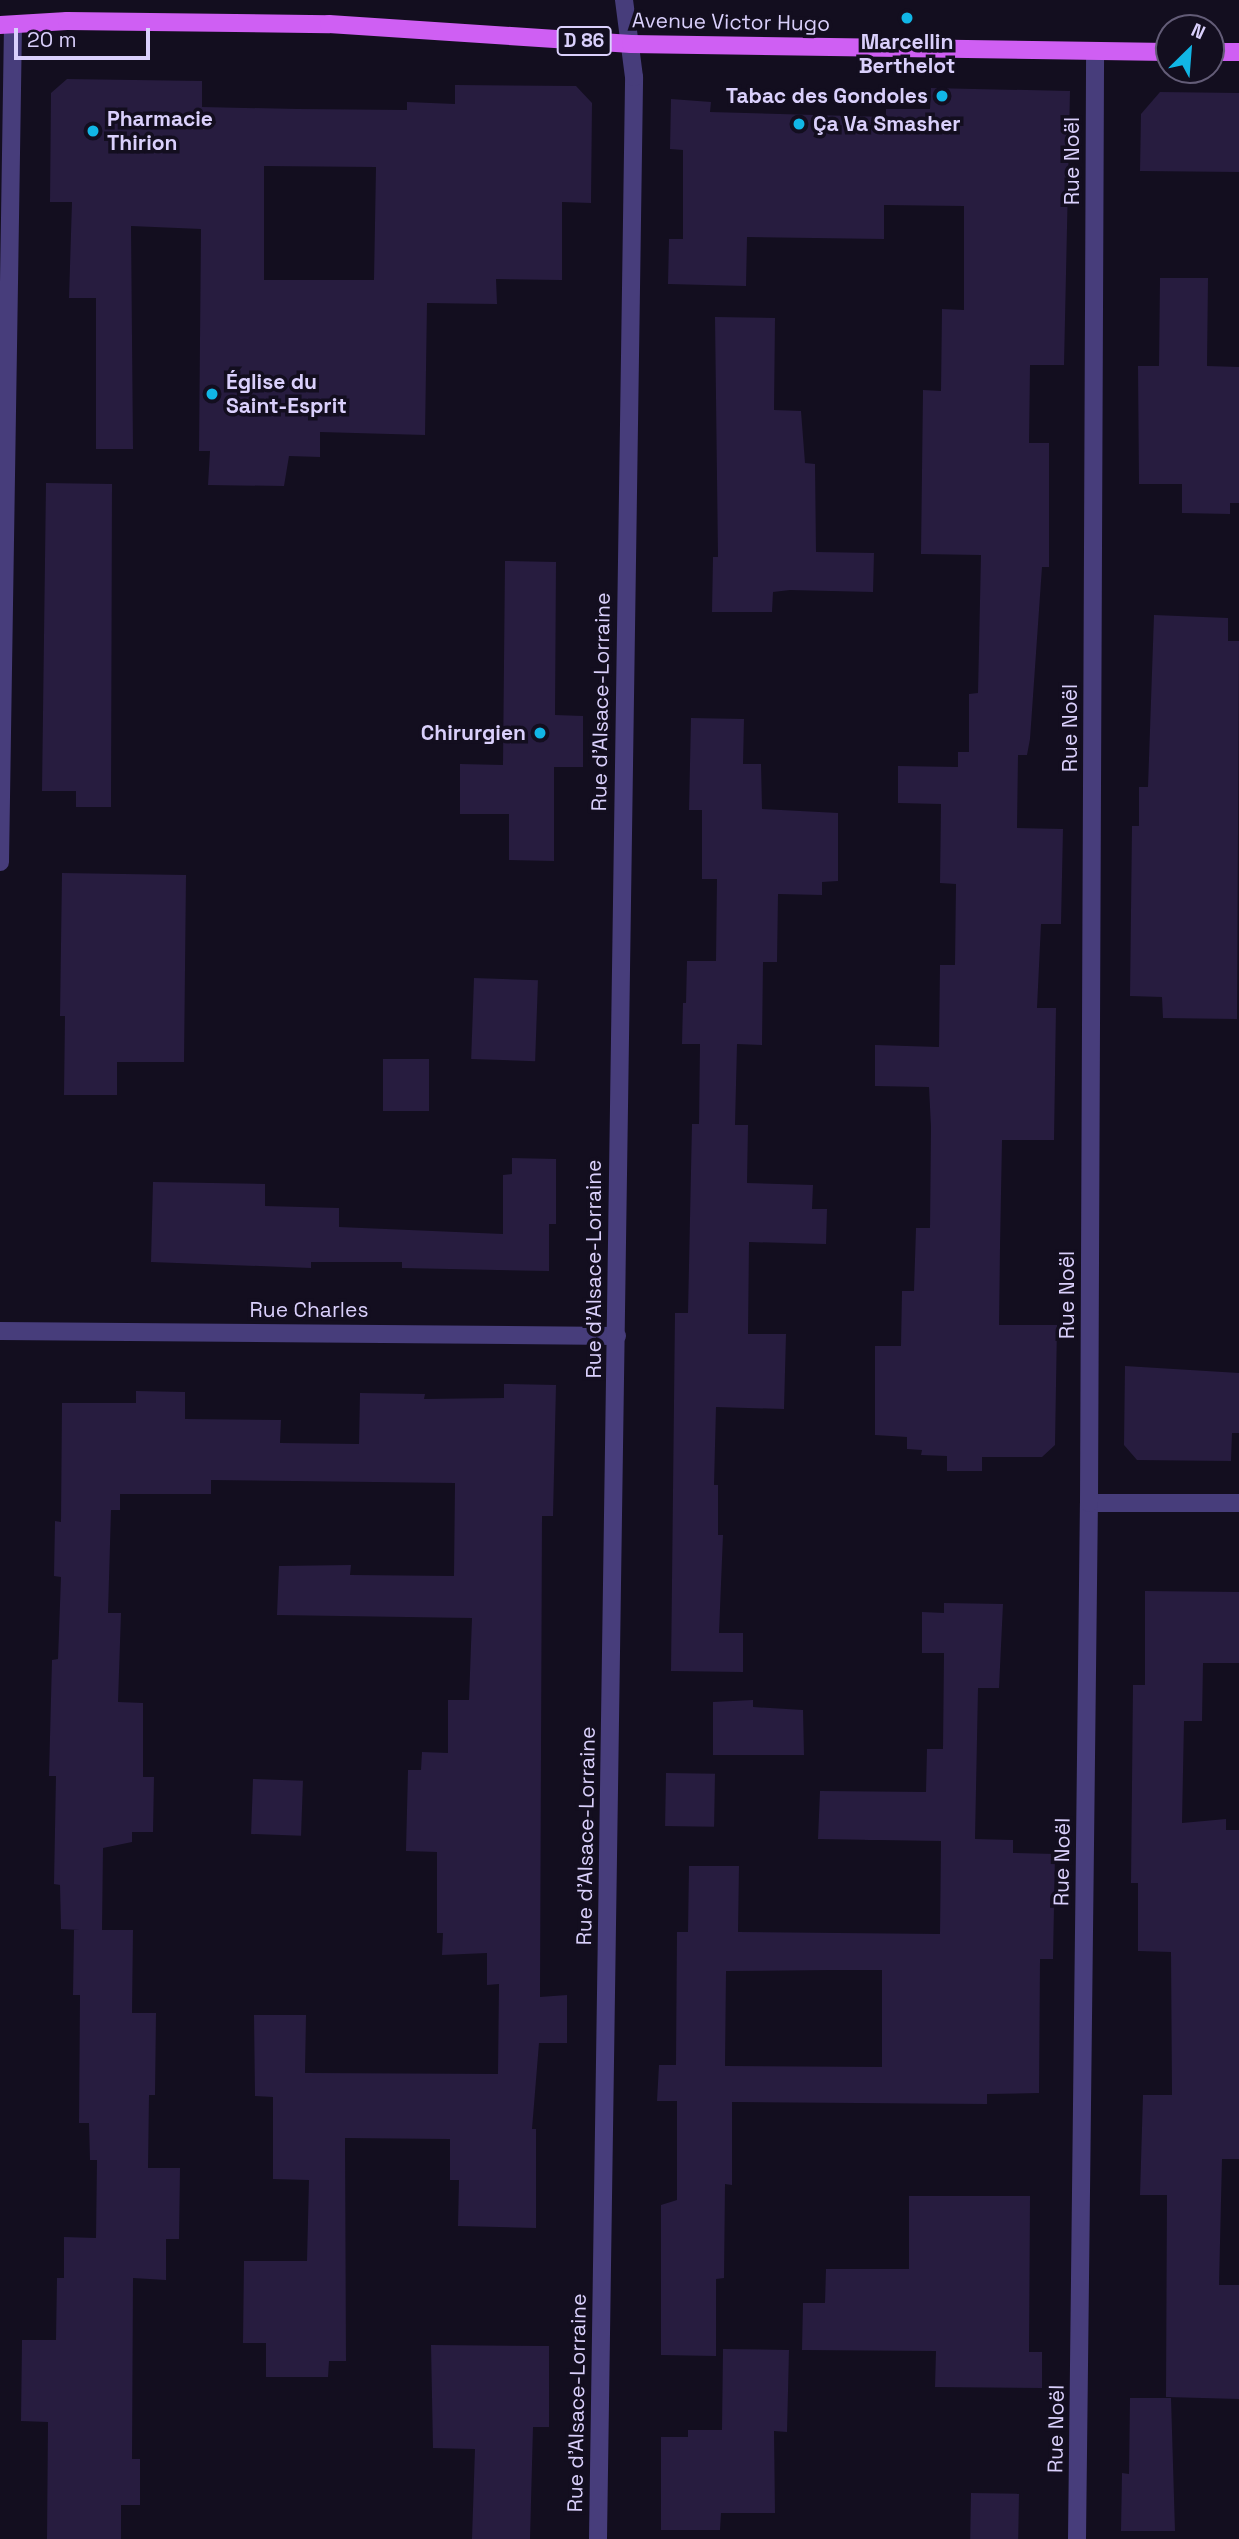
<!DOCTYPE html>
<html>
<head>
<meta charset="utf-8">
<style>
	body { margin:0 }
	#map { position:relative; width:1239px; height:2539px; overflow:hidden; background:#130e1f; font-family:"Space Grotesk",sans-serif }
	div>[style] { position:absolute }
	.building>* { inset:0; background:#271c3f; transform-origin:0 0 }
	.minor>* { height:18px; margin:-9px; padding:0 9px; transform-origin:9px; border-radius:9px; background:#473d7b }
	.major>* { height:18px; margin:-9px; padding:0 9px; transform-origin:9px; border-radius:9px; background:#cf5ff3 }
	.dots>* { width:19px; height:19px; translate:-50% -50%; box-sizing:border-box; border:4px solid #130e1f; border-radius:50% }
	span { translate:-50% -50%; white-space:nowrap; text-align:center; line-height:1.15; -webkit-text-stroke:7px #130e1f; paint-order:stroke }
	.shield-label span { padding:2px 5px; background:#130e1f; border:2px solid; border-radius:5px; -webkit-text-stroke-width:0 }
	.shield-label { font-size:19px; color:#dad0fc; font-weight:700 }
	.street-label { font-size:21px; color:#dad0fc }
	.poi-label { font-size:21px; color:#dad0fc; font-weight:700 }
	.right { translate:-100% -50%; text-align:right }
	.left { translate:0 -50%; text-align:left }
	.north { position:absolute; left:1155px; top:14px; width:70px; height:70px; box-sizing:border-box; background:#130e1f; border:2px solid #635c77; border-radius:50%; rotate:25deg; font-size:19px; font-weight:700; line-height:28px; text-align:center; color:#dad0fc }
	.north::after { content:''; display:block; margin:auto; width:24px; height:32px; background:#11b6e6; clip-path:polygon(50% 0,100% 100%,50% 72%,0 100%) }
	.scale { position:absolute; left:14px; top:28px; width:136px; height:32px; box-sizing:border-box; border:4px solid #dad0fc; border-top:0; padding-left:9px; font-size:21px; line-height:24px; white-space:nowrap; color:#dad0fc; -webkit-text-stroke:5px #130e1f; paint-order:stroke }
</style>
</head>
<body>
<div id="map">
	<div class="building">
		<i style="clip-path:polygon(evenodd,67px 79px,202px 81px,202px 107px,298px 109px,407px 110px,407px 102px,455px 104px,455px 85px,576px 86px,592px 103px,591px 203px,562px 202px,562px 280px,496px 279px,497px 304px,427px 303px,425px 435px,320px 432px,320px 457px,289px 456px,284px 486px,208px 485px,210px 451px,199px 451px,201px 229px,131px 226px,133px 449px,96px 449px,96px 298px,69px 298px,72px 202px,50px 202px,51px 93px,67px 79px,264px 166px,376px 167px,374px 280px,264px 280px,264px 166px)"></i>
		<i style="clip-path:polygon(931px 88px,1070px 91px,1064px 365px,1030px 365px,1029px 443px,1049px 443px,1049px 567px,1042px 567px,1030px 739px,1027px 755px,1018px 755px,1017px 828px,1063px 829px,1061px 924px,1041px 924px,1037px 1008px,1056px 1008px,1054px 1140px,1002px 1140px,1000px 1247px,999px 1325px,1057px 1325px,1055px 1445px,1042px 1457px,982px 1457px,982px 1471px,947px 1471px,947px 1456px,921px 1455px,922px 1450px,907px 1449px,907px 1437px,875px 1435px,875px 1346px,901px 1346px,902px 1291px,914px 1291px,916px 1228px,930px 1228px,931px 1127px,929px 1087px,875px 1086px,875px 1045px,939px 1047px,940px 965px,955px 965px,956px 884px,940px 883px,941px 804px,898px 803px,898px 766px,958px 767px,958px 752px,969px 752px,969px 694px,978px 693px,981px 555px,921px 554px,923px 390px,941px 391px,942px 309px,964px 310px,964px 206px,884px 205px,884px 239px,747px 237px,746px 286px,668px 284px,669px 239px,683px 239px,683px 150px,670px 149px,671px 99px,711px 102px,710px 112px,886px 117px,886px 109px,930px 109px)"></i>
		<i style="clip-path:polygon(1160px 92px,1239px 93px,1239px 172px,1140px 171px,1141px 114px)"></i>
		<i style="clip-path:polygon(1160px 278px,1208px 278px,1207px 366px,1239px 367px,1239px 503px,1230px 503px,1230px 514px,1182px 513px,1182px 484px,1139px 484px,1138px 366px,1159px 366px)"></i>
		<i style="clip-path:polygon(715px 317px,775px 318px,774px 410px,801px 411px,805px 463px,815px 464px,816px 552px,874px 553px,873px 592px,790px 590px,773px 592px,772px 612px,712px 612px,713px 557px,718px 557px)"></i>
		<i style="clip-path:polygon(46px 483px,112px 484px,111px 807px,76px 807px,76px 791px,42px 791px)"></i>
		<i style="clip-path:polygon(505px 561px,556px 562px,555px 715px,583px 716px,583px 767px,554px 767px,554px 861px,509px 860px,509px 814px,460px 814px,460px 764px,503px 765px)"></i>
		<i style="clip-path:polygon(1154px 615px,1228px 618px,1228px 641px,1239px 641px,1237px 1019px,1163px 1018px,1162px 997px,1130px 996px,1132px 826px,1139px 826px,1139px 787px,1148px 787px)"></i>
		<i style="clip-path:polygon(691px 718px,744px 719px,743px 764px,761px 764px,762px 809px,838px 813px,838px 881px,822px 882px,822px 895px,778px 894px,777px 962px,763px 962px,762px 1045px,737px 1044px,735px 1125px,748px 1125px,747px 1183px,813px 1185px,812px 1209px,827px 1209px,826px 1244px,749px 1242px,748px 1334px,786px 1334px,784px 1409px,716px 1407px,714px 1485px,718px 1485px,718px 1535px,723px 1535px,719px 1633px,743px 1633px,743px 1672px,671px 1671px,675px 1313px,688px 1313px,692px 1124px,699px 1124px,700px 1044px,682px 1044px,683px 1003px,686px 1003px,687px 961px,716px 961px,717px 879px,702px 879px,702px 810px,689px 810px)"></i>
		<i style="clip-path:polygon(62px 873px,186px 875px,184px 1062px,117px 1062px,117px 1095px,64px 1095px,65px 1016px,60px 1016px)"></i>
		<i style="left:474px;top:978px;width:64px;height:81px;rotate:2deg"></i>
		<i style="left:383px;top:1059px;width:46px;height:52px"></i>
		<i style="clip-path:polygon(512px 1158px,556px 1159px,556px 1224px,549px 1224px,549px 1271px,402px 1268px,402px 1262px,311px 1262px,311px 1268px,151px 1262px,153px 1182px,265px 1184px,265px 1206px,339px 1208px,339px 1227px,503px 1234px,503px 1175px,512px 1174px)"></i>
		<i style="clip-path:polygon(1125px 1366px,1239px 1373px,1239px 1433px,1232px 1433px,1231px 1461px,1137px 1460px,1124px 1445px)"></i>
		<i style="clip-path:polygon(504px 1384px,556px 1385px,553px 1516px,542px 1516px,540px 1997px,567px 1995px,567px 2043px,539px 2043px,532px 2129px,536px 2129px,536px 2228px,458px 2226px,459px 2180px,450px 2180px,450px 2139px,345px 2138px,346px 2361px,329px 2361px,328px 2377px,266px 2377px,266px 2343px,243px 2343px,244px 2261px,307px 2261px,309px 2180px,273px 2179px,273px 2097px,255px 2096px,254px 2015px,306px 2015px,305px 2073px,498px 2074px,499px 1984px,487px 1985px,487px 1953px,442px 1955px,443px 1933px,437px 1933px,437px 1852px,406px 1851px,408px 1770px,421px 1770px,422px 1752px,448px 1753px,448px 1700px,469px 1700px,472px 1618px,277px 1615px,279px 1566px,351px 1565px,350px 1575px,454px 1576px,455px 1483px,211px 1480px,211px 1494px,120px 1494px,120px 1510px,111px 1510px,108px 1613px,121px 1613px,118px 1702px,143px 1703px,143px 1777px,154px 1777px,153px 1832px,132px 1832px,132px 1842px,103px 1848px,102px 1930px,133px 1930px,132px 2013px,156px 2013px,155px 2095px,149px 2095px,148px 2168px,180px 2168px,179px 2239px,166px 2239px,166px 2280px,133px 2278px,132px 2459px,140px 2459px,140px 2505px,121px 2505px,121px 2539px,47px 2539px,48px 2422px,21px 2421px,22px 2340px,56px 2340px,57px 2278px,64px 2278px,64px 2237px,96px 2238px,97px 2160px,90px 2160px,89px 2123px,79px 2123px,80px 1995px,73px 1995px,74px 1930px,80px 1930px,61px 1929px,60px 1885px,54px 1884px,56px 1776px,49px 1776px,52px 1660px,58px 1659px,61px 1577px,54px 1576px,55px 1521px,61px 1522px,62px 1403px,136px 1403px,136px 1391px,185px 1392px,185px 1419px,281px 1420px,280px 1443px,359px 1444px,360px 1393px,425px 1394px,424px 1399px,504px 1398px)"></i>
		<i style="clip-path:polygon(1145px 1591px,1239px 1592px,1239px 1663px,1203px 1663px,1202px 1721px,1184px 1721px,1182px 1823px,1226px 1819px,1226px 1830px,1239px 1830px,1239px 2159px,1222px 2159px,1219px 2285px,1239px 2285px,1239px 2399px,1166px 2397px,1167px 2195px,1140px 2195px,1143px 2095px,1172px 2095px,1171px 1952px,1138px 1951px,1138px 1883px,1131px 1883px,1133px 1685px,1145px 1685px)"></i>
		<i style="clip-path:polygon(evenodd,944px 1603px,1003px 1604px,999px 1688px,978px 1688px,975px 1839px,1013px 1840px,1013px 1853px,1055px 1854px,1053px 1959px,1040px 1959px,1039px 2093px,987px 2094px,987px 2104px,732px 2102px,732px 2185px,725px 2184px,724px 2278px,716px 2279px,716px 2356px,661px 2355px,661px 2205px,677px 2200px,677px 2101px,657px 2101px,659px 2065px,676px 2065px,677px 1932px,688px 1932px,689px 1866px,739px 1866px,738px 1932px,940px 1934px,941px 1841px,818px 1839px,820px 1791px,926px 1792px,927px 1749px,943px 1749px,944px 1653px,922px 1653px,922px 1612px,944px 1613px,944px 1603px,830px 1970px,882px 1970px,882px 2067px,725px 2066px,726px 1971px,830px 1970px)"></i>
		<i style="clip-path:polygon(753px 1700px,753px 1707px,803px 1710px,804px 1755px,713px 1755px,713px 1702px)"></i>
		<i style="left:666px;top:1773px;width:49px;height:53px;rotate:1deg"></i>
		<i style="left:253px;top:1779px;width:50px;height:55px;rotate:2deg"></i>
		<i style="clip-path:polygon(909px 2196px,1030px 2196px,1029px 2352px,1042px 2352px,1042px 2388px,935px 2387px,936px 2351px,802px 2350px,803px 2303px,825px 2303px,826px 2269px,909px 2269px)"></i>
		<i style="clip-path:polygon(431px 2345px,549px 2346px,549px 2427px,533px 2427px,530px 2539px,472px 2539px,475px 2449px,433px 2448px)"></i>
		<i style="clip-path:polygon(723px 2349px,789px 2350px,787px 2432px,774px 2431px,775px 2513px,721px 2513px,720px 2530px,661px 2530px,661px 2437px,688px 2437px,688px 2430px,722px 2430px)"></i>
		<i style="clip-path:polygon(1130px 2398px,1171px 2398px,1175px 2531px,1121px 2531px,1122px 2473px,1129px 2474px)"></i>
		<i style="left:971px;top:2493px;width:48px;height:46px;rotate:1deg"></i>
	</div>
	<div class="minor">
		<i style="left:0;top:862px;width:837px;rotate:-89.11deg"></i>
		<i style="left:0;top:1331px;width:617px;rotate:0.46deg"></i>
		<i style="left:1089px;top:1503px;width:150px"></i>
		<i style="left:598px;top:2539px;width:2462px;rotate:-89.16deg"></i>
		<i style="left:634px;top:77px;width:78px;rotate:-97.4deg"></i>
		<i style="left:1077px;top:2539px;width:1036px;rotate:-89.34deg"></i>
		<i style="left:1089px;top:1503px;width:1452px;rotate:-89.76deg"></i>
	</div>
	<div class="major">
		<i style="left:0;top:25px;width:67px;rotate:-3.4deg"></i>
		<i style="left:67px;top:21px;width:262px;rotate:0.7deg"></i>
		<i style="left:329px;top:24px;width:303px;rotate:3.8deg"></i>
		<i style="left:631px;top:44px;width:538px;rotate:0.85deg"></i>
		<i style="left:1211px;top:52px;width:28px"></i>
	</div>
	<div class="dots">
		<i style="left:907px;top:18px;background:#11b6e6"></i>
		<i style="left:942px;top:96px;background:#11b6e6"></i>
		<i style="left:799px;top:124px;background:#11b6e6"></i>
		<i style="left:93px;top:131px;background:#11b6e6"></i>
		<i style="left:212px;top:394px;background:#11b6e6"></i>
		<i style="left:540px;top:733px;background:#11b6e6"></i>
	</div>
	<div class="shield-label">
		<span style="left:584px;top:41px">D 86</span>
	</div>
	<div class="street-label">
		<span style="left:731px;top:22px;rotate:1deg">Avenue Victor Hugo</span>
		<span style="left:1072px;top:161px;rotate:-90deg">Rue Noël</span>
		<span style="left:601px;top:702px;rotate:-89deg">Rue d'Alsace-Lorraine</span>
		<span style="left:1070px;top:728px;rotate:-90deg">Rue Noël</span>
		<span style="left:594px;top:1269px;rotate:-90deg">Rue d'Alsace-Lorraine</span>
		<span style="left:1067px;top:1295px;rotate:-90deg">Rue Noël</span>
		<span style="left:309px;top:1310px">Rue Charles</span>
		<span style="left:586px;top:1836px;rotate:-89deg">Rue d'Alsace-Lorraine</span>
		<span style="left:1062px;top:1862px;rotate:-89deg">Rue Noël</span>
		<span style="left:577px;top:2403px;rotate:-89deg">Rue d'Alsace-Lorraine</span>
		<span style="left:1056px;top:2429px;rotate:-89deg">Rue Noël</span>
	</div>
	<div class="poi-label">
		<span style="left:907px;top:54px">Marcellin<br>Berthelot</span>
		<span class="right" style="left:928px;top:96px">Tabac des Gondoles</span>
		<span class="left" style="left:107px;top:131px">Pharmacie<br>Thirion</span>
		<span class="left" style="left:813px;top:124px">Ça Va Smasher</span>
		<span class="left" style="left:226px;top:394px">Église du<br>Saint-Esprit</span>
		<span class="right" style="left:526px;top:733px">Chirurgien</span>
	</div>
	<div class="north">N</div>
	<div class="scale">20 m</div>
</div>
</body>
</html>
